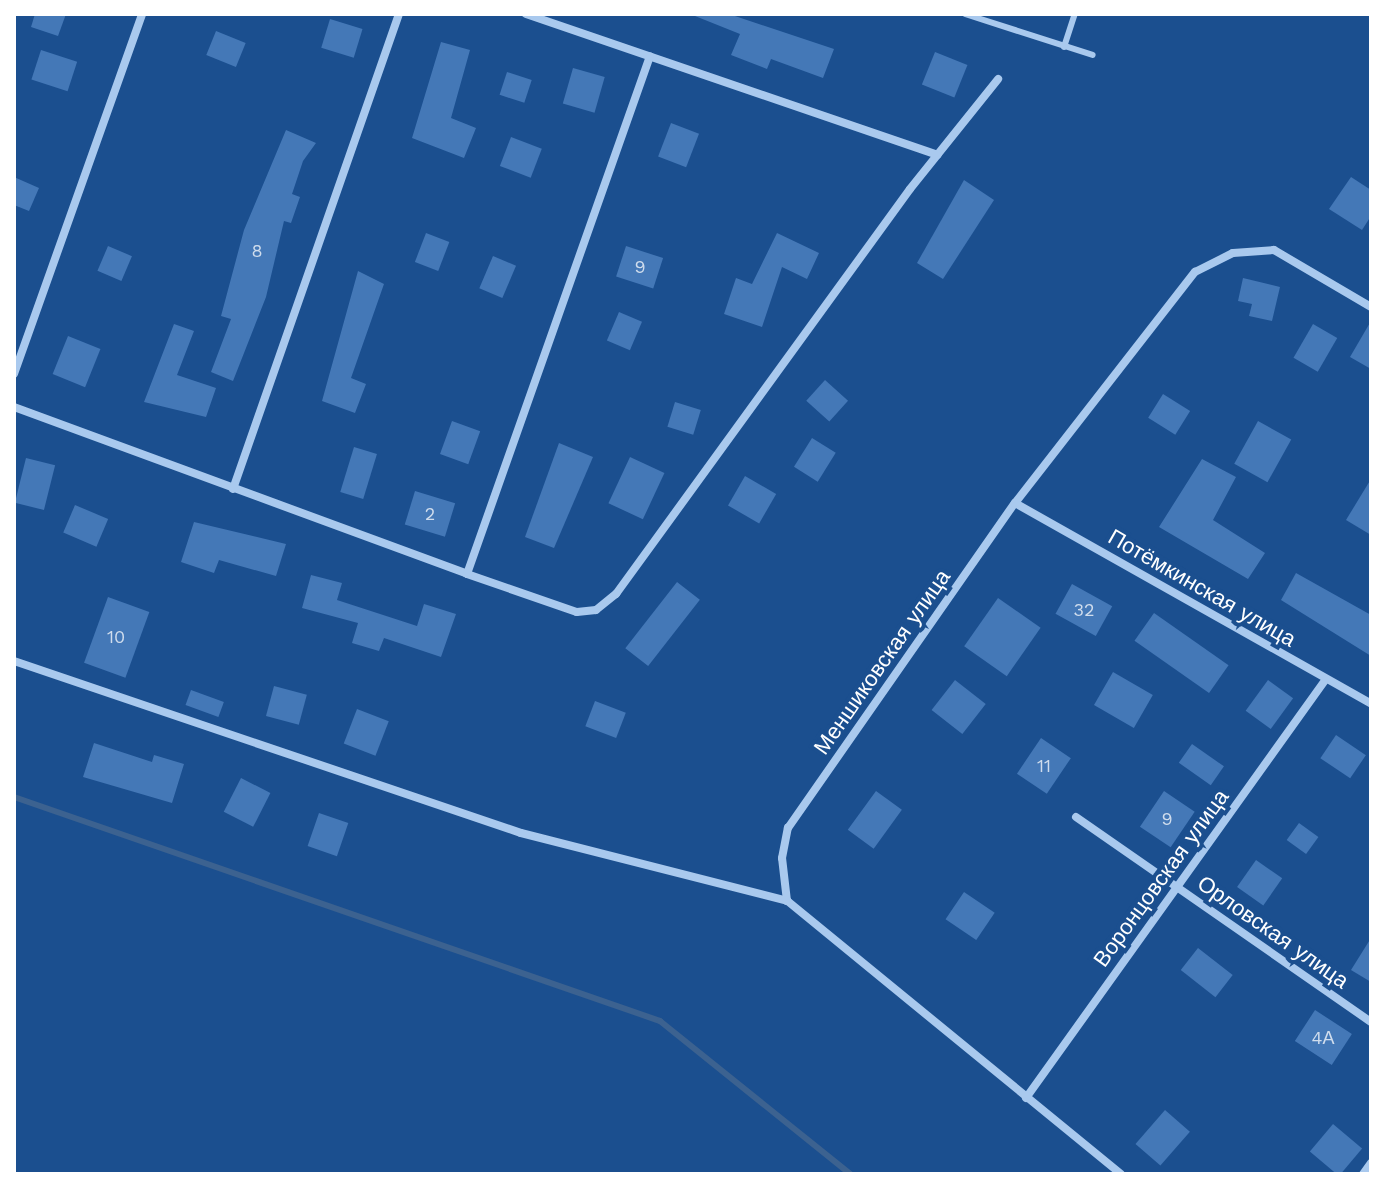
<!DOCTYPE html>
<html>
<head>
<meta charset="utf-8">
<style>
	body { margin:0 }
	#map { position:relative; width:1385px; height:1188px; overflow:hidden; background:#1b4f8f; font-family:"Work Sans",sans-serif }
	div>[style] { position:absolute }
	.stream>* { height:6px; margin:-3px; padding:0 3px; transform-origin:3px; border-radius:3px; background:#3c6290 }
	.building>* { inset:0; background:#4478b7; transform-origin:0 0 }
	.service>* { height:6px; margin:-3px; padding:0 3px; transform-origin:3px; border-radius:3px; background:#a9c9ee }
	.minor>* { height:8px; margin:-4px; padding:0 4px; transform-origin:4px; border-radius:4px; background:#a9c9ee }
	span { translate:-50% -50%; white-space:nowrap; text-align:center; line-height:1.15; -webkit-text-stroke:8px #1b4f8f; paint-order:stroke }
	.number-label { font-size:18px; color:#d0dded }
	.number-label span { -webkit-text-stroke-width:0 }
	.street-label { font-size:22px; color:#fff }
	.frame { position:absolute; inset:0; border:16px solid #fff; pointer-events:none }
</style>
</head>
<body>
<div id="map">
	<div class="stream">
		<i style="left:14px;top:797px;width:684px;rotate:19.12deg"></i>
		<i style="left:660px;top:1021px;width:244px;rotate:38.8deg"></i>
	</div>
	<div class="building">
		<i style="clip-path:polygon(35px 14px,66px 14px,58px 36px,31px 27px)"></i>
		<i style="clip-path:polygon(690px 14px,729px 14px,834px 49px,823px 78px,771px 59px,767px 69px,731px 55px,740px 34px)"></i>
		<i style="left:330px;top:19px;width:34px;height:30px;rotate:17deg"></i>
		<i style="left:216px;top:31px;width:32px;height:26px;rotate:22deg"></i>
		<i style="clip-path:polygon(441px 42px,470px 50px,451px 118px,476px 128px,464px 158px,412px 138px)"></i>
		<i style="left:41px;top:50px;width:38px;height:31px;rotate:18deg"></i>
		<i style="left:935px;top:52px;width:35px;height:35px;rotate:22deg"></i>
		<i style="left:573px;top:68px;width:33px;height:37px;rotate:16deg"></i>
		<i style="left:507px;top:72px;width:26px;height:24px;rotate:18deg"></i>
		<i style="left:671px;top:123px;width:30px;height:36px;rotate:21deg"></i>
		<i style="clip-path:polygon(286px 130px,316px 143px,303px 161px,292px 194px,300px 197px,291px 223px,284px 221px,266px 297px,233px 381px,211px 372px,231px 319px,221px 316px,244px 230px)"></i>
		<i style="left:511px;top:137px;width:33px;height:31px;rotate:21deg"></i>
		<i style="clip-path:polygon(14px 177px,39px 188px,29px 211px,14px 205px)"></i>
		<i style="clip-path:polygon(1351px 177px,1371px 190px,1371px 216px,1362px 230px,1329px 209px)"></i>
		<i style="clip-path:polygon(964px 180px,994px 200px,943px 279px,917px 263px)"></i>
		<i style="left:426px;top:233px;width:25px;height:31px;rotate:21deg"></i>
		<i style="clip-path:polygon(777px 233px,819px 253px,807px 279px,782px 267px,762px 327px,724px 314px,736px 278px,752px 284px)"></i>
		<i style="left:108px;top:246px;width:26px;height:27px;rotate:23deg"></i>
		<i style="left:626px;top:246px;width:39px;height:32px;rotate:18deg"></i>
		<i style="left:493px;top:256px;width:25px;height:35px;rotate:23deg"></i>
		<i style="clip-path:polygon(358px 271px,384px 284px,351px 378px,366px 384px,355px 413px,322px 401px)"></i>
		<i style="clip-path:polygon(1243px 278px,1280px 287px,1272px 321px,1249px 316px,1252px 304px,1238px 301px)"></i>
		<i style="left:619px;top:312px;width:25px;height:31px;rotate:23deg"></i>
		<i style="clip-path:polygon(1371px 321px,1371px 369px,1350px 357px)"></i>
		<i style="clip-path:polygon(174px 324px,194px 331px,177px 375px,216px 388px,206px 417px,144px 402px)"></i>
		<i style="left:1313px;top:324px;width:28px;height:39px;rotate:30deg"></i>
		<i style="left:68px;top:336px;width:35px;height:41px;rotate:22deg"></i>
		<i style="left:825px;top:380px;width:31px;height:28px;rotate:42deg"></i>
		<i style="left:1163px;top:394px;width:32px;height:28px;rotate:32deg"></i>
		<i style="left:675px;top:402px;width:27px;height:26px;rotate:17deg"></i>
		<i style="left:452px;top:421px;width:30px;height:35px;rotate:20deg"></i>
		<i style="left:1258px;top:421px;width:38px;height:49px;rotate:29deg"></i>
		<i style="left:812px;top:438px;width:28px;height:34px;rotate:32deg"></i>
		<i style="clip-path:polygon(559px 443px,593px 457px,554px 548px,525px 537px)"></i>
		<i style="left:354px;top:447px;width:24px;height:47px;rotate:17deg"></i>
		<i style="left:630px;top:457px;width:38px;height:51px;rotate:25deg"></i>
		<i style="left:26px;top:458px;width:30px;height:46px;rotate:14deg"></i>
		<i style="clip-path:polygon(1202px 459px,1236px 477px,1213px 520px,1265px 553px,1248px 579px,1159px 527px)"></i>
		<i style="left:745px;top:476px;width:36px;height:34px;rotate:30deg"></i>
		<i style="clip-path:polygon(1371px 479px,1371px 535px,1346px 520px)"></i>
		<i style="left:415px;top:491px;width:42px;height:35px;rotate:17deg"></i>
		<i style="left:75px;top:505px;width:36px;height:30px;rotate:23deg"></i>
		<i style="clip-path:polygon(194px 522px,286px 544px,276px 576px,219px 560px,214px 573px,181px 562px)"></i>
		<i style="clip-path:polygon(1296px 573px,1371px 615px,1371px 656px,1281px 600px)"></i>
		<i style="clip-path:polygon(311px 575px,342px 583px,337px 600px,417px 626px,424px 604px,456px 614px,441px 657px,384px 638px,379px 651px,352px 643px,358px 623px,302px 608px)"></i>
		<i style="left:677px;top:582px;width:29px;height:84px;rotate:38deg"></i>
		<i style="left:1072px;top:584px;width:46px;height:34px;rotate:29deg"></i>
		<i style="left:108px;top:597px;width:44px;height:70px;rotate:20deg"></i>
		<i style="left:998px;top:598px;width:52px;height:59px;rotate:35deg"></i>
		<i style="left:1154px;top:613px;width:91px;height:34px;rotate:35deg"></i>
		<i style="left:1113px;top:672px;width:46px;height:38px;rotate:30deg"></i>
		<i style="left:955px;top:680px;width:39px;height:38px;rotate:38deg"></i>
		<i style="left:1268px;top:680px;width:31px;height:38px;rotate:36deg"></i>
		<i style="left:274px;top:686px;width:34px;height:31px;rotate:15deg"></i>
		<i style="left:191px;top:690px;width:35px;height:16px;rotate:20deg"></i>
		<i style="left:595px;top:701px;width:33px;height:27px;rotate:21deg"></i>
		<i style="left:357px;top:709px;width:34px;height:37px;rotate:21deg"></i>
		<i style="left:1336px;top:735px;width:36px;height:28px;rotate:34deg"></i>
		<i style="left:1041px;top:738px;width:36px;height:43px;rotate:34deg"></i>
		<i style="clip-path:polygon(94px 743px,152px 762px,154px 755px,184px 764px,172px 803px,83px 777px)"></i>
		<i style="left:1192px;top:744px;width:39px;height:23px;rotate:35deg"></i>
		<i style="left:241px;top:778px;width:33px;height:38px;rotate:27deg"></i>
		<i style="left:876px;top:791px;width:32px;height:48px;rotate:36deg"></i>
		<i style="left:1164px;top:791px;width:37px;height:43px;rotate:34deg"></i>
		<i style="left:319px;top:813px;width:31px;height:35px;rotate:19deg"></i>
		<i style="left:1299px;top:823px;width:24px;height:21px;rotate:36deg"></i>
		<i style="left:1256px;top:860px;width:32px;height:33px;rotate:35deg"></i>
		<i style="left:964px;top:892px;width:37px;height:33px;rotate:34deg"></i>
		<i style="clip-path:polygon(1371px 938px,1371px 982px,1351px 970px)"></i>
		<i style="left:1198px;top:948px;width:44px;height:28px;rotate:38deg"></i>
		<i style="left:1315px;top:1010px;width:44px;height:37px;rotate:33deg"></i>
		<i style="left:1165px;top:1110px;width:33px;height:45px;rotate:41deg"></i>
		<i style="left:1333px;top:1124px;width:38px;height:36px;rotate:40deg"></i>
	</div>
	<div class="service">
		<i style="left:965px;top:14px;width:134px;rotate:17.8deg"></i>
		<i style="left:1064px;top:47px;width:35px;rotate:-72deg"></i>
	</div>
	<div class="minor">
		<i style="left:526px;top:14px;width:435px;rotate:18.9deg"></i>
		<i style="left:14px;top:374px;width:382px;rotate:-70.4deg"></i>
		<i style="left:14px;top:407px;width:483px;rotate:20.2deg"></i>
		<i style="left:467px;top:574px;width:116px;rotate:19.1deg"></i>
		<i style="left:577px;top:612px;width:19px;rotate:-6deg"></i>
		<i style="left:596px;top:610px;width:26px;rotate:-39deg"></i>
		<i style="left:616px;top:594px;width:500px;rotate:-54.02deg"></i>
		<i style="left:910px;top:189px;width:141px;rotate:-51.3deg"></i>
		<i style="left:233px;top:489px;width:503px;rotate:-70.74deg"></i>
		<i style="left:1015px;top:503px;width:409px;rotate:29.4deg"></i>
		<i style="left:467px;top:574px;width:549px;rotate:-70.54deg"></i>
		<i style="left:14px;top:661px;width:535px;rotate:18.74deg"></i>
		<i style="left:521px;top:833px;width:275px;rotate:14.3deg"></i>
		<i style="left:1076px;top:817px;width:359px;rotate:34.8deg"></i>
		<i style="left:1026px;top:1098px;width:515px;rotate:-54.4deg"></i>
		<i style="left:1121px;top:1174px;width:431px;rotate:-140.7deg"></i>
		<i style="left:787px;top:901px;width:43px;rotate:-96.6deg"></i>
		<i style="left:782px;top:858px;width:31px;rotate:-79deg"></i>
		<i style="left:788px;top:828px;width:396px;rotate:-55.1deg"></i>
		<i style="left:1015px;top:503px;width:293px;rotate:-52.1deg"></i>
		<i style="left:1195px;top:272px;width:42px;rotate:-26.6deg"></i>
		<i style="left:1233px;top:253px;width:41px;rotate:-4.2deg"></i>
		<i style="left:1274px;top:250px;width:113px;rotate:30.4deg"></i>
		<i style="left:1363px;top:1174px;width:14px;rotate:-54deg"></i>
	</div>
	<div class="number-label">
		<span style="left:257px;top:251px">8</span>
		<span style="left:640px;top:267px">9</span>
		<span style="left:430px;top:514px">2</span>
		<span style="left:1084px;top:610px">32</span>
		<span style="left:116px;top:637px">10</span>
		<span style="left:1044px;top:766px">11</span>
		<span style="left:1167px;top:819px">9</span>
		<span style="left:1323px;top:1038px">4А</span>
	</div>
	<div class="street-label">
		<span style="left:1202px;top:588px;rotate:30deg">Потёмкинская улица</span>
		<span style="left:882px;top:662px;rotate:-55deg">Меншиковская улица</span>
		<span style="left:1161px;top:878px;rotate:-54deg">Воронцовская улица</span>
		<span style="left:1273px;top:932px;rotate:35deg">Орловская улица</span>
	</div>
	<div class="frame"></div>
</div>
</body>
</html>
